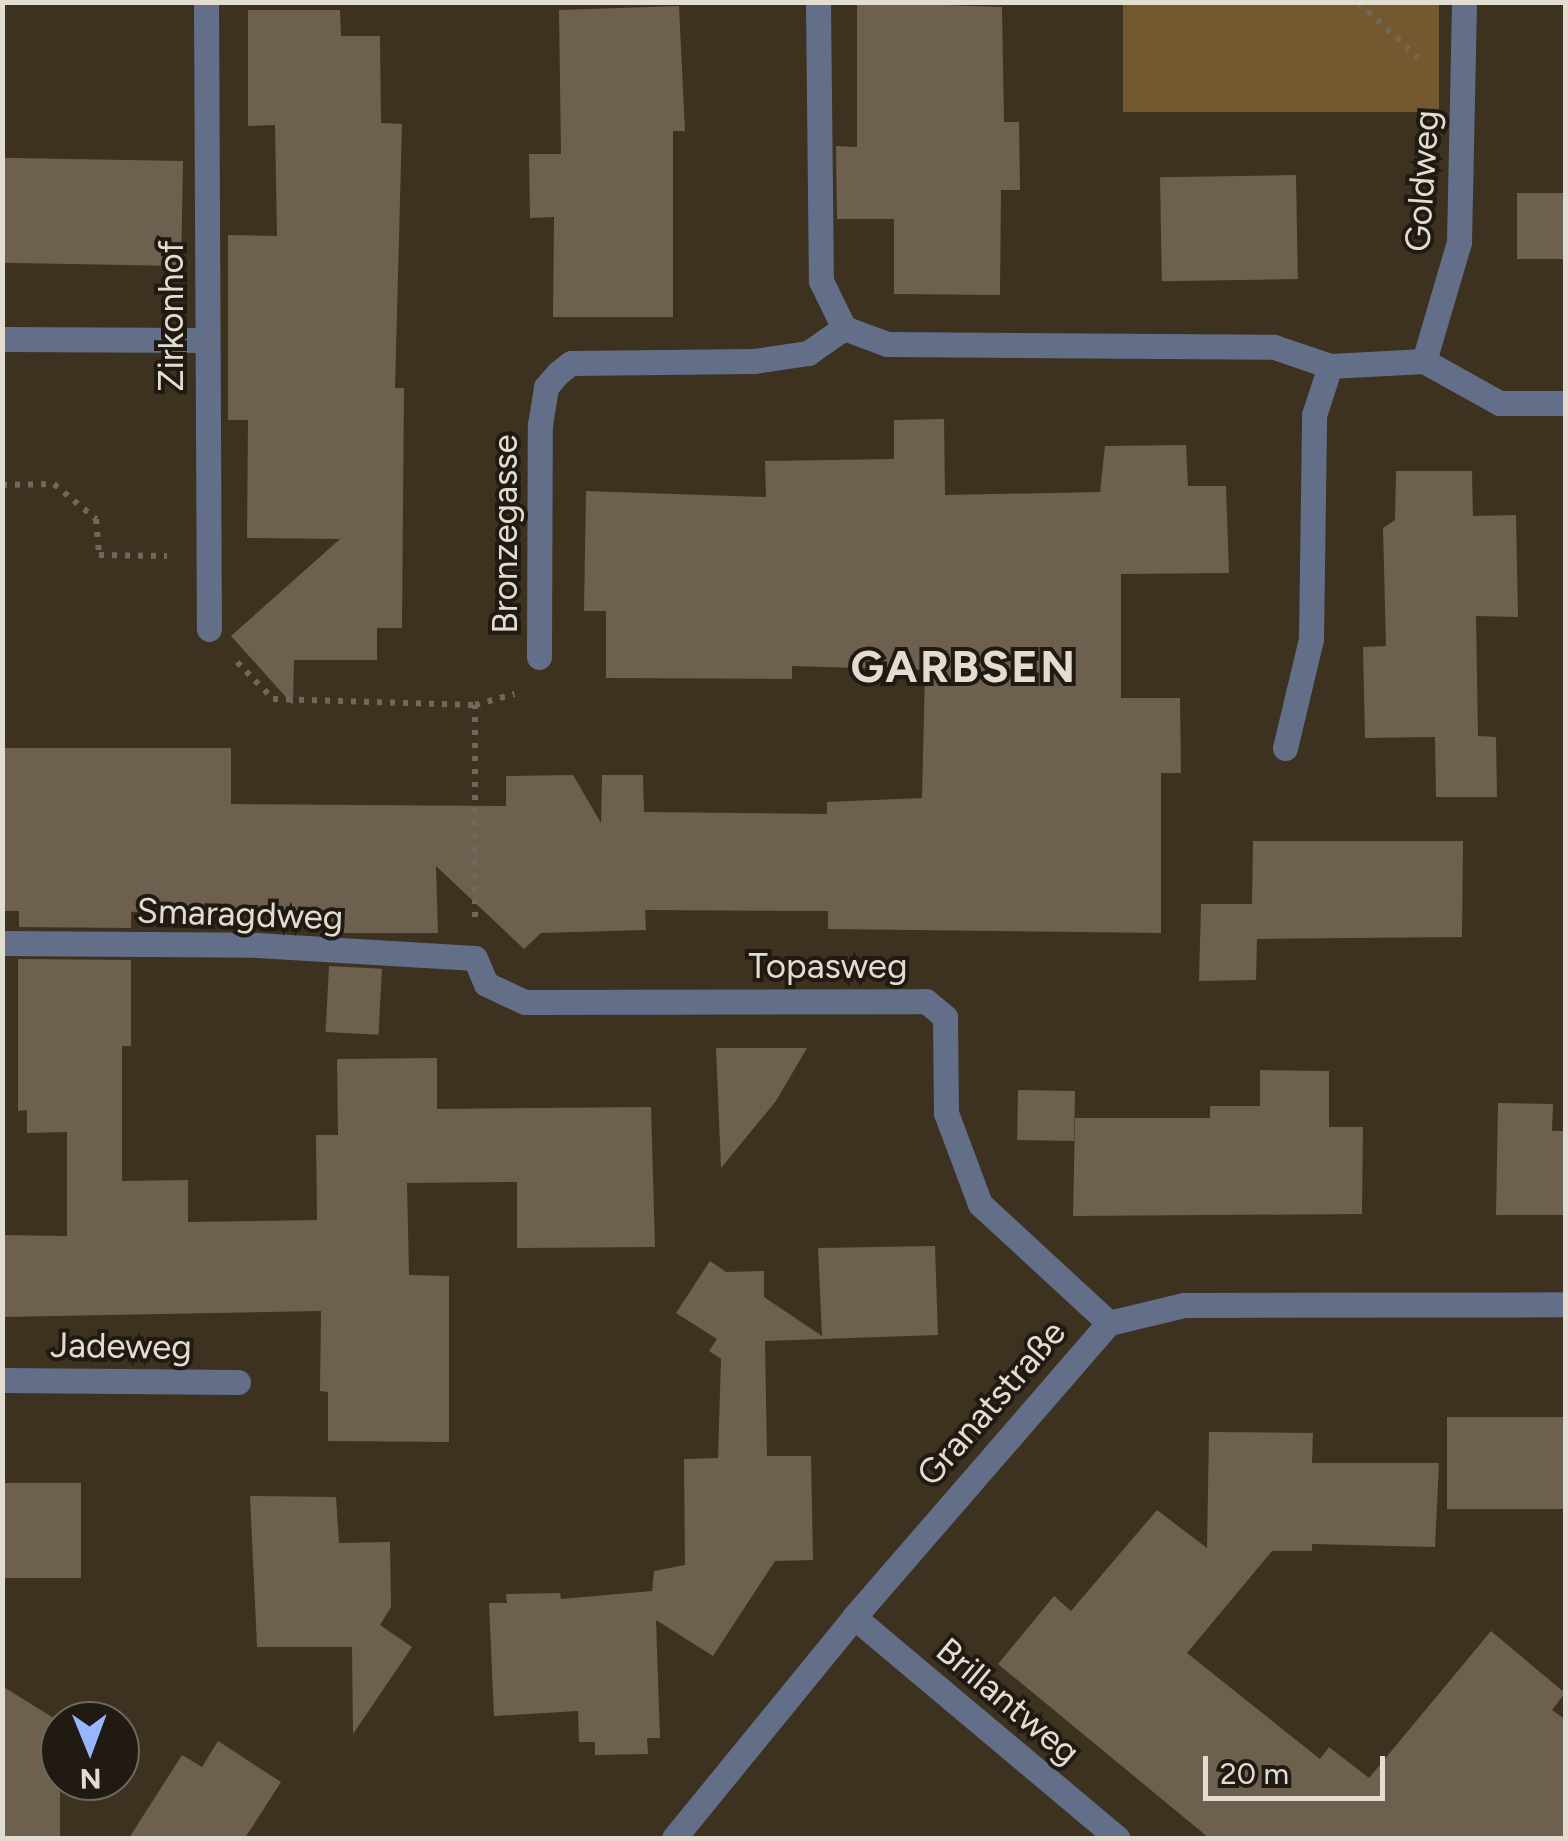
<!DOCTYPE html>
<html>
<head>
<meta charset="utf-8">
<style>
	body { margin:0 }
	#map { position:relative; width:1568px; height:1841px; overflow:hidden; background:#3d3120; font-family:Figtree,sans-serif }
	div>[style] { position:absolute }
	.green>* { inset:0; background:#735830; transform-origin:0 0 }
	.building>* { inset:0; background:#6e604e; transform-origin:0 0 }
	.path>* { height:6px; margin-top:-3px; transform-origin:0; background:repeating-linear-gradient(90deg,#726859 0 5px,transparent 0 13px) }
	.minor>* { height:25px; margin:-12.5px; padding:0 12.5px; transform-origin:12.5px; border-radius:12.5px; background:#636f88 }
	span { translate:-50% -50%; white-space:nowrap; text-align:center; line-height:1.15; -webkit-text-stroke:8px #201a12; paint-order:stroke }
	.street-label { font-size:35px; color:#e3dcd1 }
	.district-label { font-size:45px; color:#e3dcd1; font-weight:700; letter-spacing:2.5px }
	.frame { position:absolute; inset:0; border:5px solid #e3dcd1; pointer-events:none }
	.north { position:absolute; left:40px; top:1701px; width:100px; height:100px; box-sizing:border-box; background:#201a12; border:2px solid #6e685e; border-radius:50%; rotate:179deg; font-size:28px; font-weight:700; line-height:40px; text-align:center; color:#e3dcd1 }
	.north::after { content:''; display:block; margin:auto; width:35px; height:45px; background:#96b6fd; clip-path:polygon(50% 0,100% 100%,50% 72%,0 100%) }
	.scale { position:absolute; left:1203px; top:1756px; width:182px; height:45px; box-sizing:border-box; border:5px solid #e3dcd1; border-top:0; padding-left:12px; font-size:30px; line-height:35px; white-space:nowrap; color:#e3dcd1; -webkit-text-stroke:8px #201a12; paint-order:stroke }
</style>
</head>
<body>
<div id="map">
	<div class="green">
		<i style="left:1123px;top:3px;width:316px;height:109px"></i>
	</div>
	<div class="building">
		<i style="clip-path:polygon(857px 2px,1002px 7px,1004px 122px,1019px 122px,1020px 190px,1001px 190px,1000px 295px,894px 294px,894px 219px,837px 219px,836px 146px,857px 147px)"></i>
		<i style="clip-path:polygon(679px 6px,685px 131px,673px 131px,673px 317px,553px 317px,554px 217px,530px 218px,529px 154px,561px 154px,559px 10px)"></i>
		<i style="clip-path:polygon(248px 10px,340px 10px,341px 36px,380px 36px,381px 123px,402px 124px,395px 388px,404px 388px,402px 628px,377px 628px,377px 660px,294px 660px,293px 705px,231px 636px,340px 539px,247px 538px,248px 420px,228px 420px,228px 235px,277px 236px,275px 125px,248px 126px)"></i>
		<i style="left:183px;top:161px;width:105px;height:181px;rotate:91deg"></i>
		<i style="left:1296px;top:175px;width:104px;height:136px;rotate:89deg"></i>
		<i style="left:1517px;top:193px;width:49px;height:66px"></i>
		<i style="clip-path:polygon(944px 419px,945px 495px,1100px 492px,1105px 446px,1186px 445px,1188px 486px,1226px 486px,1229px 573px,1121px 574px,1121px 698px,1180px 698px,1181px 773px,1161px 773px,1161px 933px,828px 929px,828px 911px,645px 910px,646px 930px,541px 933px,524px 949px,436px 866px,438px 933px,331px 933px,332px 910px,145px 911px,131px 912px,131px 928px,19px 927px,19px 911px,2px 911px,2px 748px,231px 748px,231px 804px,506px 806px,506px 776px,573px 775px,601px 823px,602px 775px,643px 775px,644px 812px,827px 814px,827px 802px,922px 798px,925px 670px,792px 666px,792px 679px,606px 678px,606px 611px,584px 611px,586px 491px,766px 497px,765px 461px,894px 459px,894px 420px)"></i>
		<i style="clip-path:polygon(1396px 471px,1472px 471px,1473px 516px,1516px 515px,1518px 617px,1476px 616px,1478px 736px,1496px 737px,1497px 797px,1436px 797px,1435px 737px,1365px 738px,1363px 647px,1386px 646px,1383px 528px,1395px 520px)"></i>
		<i style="clip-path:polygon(1253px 841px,1463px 841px,1462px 937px,1257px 939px,1256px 980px,1199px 981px,1201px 904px,1252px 904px)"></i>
		<i style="clip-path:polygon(18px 959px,131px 960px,131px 1046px,122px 1046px,122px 1181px,188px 1180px,188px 1222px,317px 1220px,316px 1135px,338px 1135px,337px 1059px,437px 1058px,437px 1109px,651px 1107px,655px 1247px,517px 1248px,517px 1182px,407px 1183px,409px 1275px,449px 1276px,449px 1442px,328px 1441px,328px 1392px,320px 1391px,321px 1311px,2px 1317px,2px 1235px,67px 1236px,67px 1132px,27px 1133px,27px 1110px,18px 1111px)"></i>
		<i style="left:329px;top:966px;width:53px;height:66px;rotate:3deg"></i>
		<i style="clip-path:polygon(716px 1048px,807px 1048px,776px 1101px,721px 1168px)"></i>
		<i style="clip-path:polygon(1260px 1070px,1329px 1071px,1329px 1127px,1363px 1127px,1362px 1214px,1073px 1216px,1075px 1118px,1210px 1118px,1210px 1106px,1260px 1106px)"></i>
		<i style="left:1018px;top:1090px;width:57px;height:50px;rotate:1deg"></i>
		<i style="clip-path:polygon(1498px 1103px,1553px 1104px,1552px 1131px,1566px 1131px,1566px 1215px,1496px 1215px)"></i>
		<i style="clip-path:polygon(935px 1246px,938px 1335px,765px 1341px,767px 1456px,811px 1456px,813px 1560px,775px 1561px,713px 1656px,656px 1620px,660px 1738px,647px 1738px,648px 1754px,595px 1755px,595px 1742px,579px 1742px,578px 1711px,494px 1716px,489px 1603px,507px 1603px,506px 1594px,560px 1593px,561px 1599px,652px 1591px,654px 1571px,685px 1565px,684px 1459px,718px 1458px,721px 1359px,709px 1351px,717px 1339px,676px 1313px,710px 1261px,726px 1272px,764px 1271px,764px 1297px,822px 1336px,818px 1248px)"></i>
		<i style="left:1447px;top:1417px;width:119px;height:92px"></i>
		<i style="clip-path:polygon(1209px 1432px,1313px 1433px,1312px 1463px,1439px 1463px,1435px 1547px,1312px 1544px,1312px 1551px,1272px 1551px,1187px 1653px,1320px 1759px,1329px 1747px,1369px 1778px,1491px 1631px,1565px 1693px,1552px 1710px,1566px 1720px,1566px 1838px,1209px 1838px,998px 1664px,1054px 1596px,1071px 1611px,1157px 1510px,1207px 1548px)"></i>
		<i style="left:2px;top:1483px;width:79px;height:95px"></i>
		<i style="clip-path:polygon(250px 1496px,336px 1497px,339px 1543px,390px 1542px,391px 1607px,380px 1625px,412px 1647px,353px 1734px,352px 1647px,257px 1647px)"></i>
		<i style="clip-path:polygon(2px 1686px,60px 1722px,60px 1838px,2px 1838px)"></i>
		<i style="clip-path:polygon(218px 1741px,281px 1782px,245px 1838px,129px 1838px,182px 1755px,202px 1767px)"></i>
	</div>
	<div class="path">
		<i style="left:1358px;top:2px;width:82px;rotate:43deg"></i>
		<i style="left:2px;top:485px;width:52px;rotate:-1.1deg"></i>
		<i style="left:54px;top:484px;width:55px;rotate:39.8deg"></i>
		<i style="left:96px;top:519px;width:36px;rotate:85deg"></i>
		<i style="left:99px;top:555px;width:68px;rotate:0.8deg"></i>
		<i style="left:237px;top:662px;width:52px;rotate:45.8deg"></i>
		<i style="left:273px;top:699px;width:202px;rotate:1.7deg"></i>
		<i style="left:475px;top:917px;width:212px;rotate:-90deg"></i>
		<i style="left:475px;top:705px;width:41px;rotate:-15.8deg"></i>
	</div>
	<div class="minor">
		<i style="left:206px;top:2px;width:627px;rotate:89.73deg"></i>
		<i style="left:818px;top:2px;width:279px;rotate:89.4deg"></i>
		<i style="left:821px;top:281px;width:52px;rotate:63.9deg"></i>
		<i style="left:844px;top:328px;width:46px;rotate:20.4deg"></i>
		<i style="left:887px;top:344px;width:387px;rotate:0.4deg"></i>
		<i style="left:1274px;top:347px;width:59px;rotate:18.7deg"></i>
		<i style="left:1330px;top:366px;width:94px;rotate:-3deg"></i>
		<i style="left:1424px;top:361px;width:86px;rotate:29.2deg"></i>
		<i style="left:1499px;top:403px;width:67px"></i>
		<i style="left:2px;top:339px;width:203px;rotate:0.3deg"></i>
		<i style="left:1424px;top:361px;width:124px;rotate:-73.6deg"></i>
		<i style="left:1459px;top:242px;width:240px;rotate:-88.8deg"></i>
		<i style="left:539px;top:657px;width:232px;rotate:-89.8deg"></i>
		<i style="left:540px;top:425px;width:38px;rotate:-81deg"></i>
		<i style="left:546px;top:387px;width:18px;rotate:-49deg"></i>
		<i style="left:558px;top:373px;width:16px;rotate:-38deg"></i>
		<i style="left:571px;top:363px;width:183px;rotate:-0.6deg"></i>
		<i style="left:754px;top:361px;width:55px;rotate:-8.4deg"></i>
		<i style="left:808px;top:353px;width:44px;rotate:-34.8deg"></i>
		<i style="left:1285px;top:748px;width:112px;rotate:-76.6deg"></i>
		<i style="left:1311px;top:639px;width:224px;rotate:-89.2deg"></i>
		<i style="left:1314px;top:415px;width:52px;rotate:-71.9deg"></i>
		<i style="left:2px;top:943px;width:255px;rotate:0.4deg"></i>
		<i style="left:257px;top:945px;width:218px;rotate:3.4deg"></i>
		<i style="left:475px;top:958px;width:28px;rotate:67deg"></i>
		<i style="left:486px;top:984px;width:43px;rotate:24.8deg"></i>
		<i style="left:525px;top:1002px;width:401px;rotate:-0.1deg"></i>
		<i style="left:926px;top:1001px;width:25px;rotate:40deg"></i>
		<i style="left:945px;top:1017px;width:96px;rotate:89.4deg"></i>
		<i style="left:946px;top:1113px;width:97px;rotate:69.5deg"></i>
		<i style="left:980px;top:1204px;width:176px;rotate:42.7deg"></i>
		<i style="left:2px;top:1380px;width:236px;rotate:0.5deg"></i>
		<i style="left:854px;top:1617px;width:344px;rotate:40deg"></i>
		<i style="left:674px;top:1838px;width:285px;rotate:-50.8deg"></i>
		<i style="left:854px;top:1617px;width:389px;rotate:-49.1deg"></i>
		<i style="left:1109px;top:1323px;width:77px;rotate:-13.5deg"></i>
		<i style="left:1184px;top:1305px;width:382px;rotate:-0.1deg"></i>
	</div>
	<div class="street-label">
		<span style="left:1422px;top:181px;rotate:-86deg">Goldweg</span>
		<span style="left:171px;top:316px;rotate:-90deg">Zirkonhof</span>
		<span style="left:505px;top:534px;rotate:-90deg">Bronzegasse</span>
		<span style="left:240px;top:914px;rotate:2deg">Smaragdweg</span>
		<span style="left:828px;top:966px">Topasweg</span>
		<span style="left:121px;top:1346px;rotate:1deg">Jadeweg</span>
		<span style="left:991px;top:1403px;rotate:-49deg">Granatstraße</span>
		<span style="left:1008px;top:1701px;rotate:40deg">Brillantweg</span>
	</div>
	<div class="district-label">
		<span style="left:964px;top:667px">GARBSEN</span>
	</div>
	<div class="frame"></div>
	<div class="north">N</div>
	<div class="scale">20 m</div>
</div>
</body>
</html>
